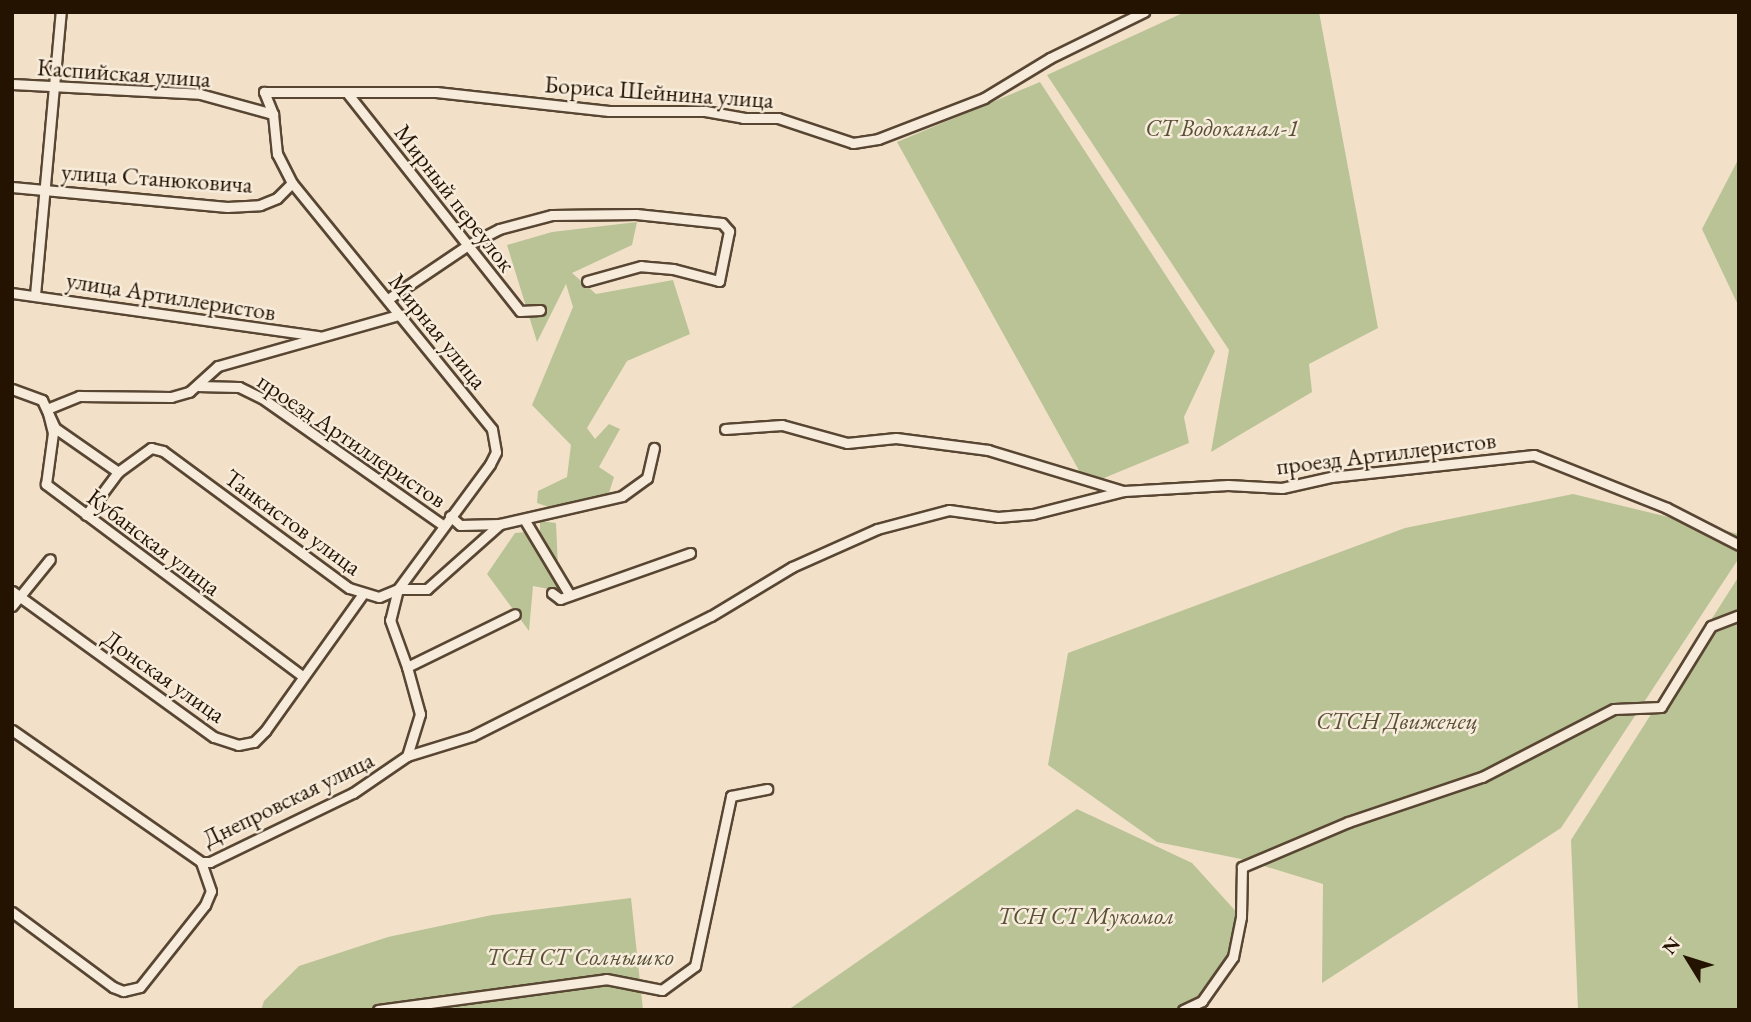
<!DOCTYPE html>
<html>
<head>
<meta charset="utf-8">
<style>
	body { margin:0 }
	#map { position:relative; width:1751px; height:1022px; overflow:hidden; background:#f2e1c8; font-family:"EB Garamond",serif }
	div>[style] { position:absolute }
	.green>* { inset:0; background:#bac396 }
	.roads { filter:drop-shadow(2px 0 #584633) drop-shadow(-2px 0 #584633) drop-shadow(0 2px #584633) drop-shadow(0 -2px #584633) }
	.minor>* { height:9px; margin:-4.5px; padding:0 4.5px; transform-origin:4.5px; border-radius:4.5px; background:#f7ecdb }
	span { translate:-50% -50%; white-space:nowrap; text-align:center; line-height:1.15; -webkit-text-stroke:5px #f7ecdb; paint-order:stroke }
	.street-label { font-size:24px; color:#251301 }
	.park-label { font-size:24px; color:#595135; font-style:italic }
	.frame { position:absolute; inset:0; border:14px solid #251301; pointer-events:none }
	.north { position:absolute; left:1653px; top:924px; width:70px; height:70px; -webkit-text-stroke:5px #f7ecdb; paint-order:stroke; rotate:308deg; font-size:19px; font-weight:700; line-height:28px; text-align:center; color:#251301 }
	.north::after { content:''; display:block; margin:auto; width:24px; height:32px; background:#251301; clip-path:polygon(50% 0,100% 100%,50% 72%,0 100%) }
</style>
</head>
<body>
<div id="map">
	<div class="green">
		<i style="clip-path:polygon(1185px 12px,1319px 12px,1378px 328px,1309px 364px,1312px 392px,1211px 452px,1229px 350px,1047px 75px)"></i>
		<i style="clip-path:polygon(1040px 82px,1215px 351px,1184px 417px,1189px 443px,1087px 485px,897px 142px)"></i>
		<i style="clip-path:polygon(1739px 158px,1739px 307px,1702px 229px)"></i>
		<i style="clip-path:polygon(637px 222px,632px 245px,572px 273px,596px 294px,673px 280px,690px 334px,627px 361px,587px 428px,595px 439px,609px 424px,620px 429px,599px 467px,614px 477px,608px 496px,549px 507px,537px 503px,538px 491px,567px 477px,571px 445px,532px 405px,573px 307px,566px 284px,537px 342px,507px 245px,552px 232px)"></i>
		<i style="clip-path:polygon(1573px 494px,1739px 534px,1739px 558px,1561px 828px,1322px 983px,1323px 884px,1241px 859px,1157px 842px,1048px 765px,1068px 653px,1405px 528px)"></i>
		<i style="clip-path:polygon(540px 521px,556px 523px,559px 591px,533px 586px,529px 631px,487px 574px,515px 533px,540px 531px)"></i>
		<i style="clip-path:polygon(1739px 576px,1739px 1010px,1578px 1010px,1571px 840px)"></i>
		<i style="clip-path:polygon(1077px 809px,1192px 863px,1241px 917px,1215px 992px,1189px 1010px,788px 1010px)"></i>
		<i style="clip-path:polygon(631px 898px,643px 1010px,261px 1010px,264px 1001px,299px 966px,388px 937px,492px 915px)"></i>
	</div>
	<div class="roads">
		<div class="minor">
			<i style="left:12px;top:84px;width:188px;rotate:3deg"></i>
			<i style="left:200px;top:94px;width:76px;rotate:15.3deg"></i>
			<i style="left:348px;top:94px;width:277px;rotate:51.6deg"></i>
			<i style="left:520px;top:311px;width:20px;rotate:-3deg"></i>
			<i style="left:12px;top:187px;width:216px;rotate:5.3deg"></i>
			<i style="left:227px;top:207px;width:33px;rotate:-3deg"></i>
			<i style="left:260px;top:205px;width:18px;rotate:-22deg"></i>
			<i style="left:277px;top:198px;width:21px;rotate:-45deg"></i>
			<i style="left:12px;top:293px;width:309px;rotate:8deg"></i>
			<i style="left:35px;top:295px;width:284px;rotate:-84.8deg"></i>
			<i style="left:388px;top:299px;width:97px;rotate:-34deg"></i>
			<i style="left:468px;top:245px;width:35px;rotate:-27deg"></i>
			<i style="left:499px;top:229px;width:55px;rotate:-14.8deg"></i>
			<i style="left:552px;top:215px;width:84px;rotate:-0.7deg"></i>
			<i style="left:636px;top:214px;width:86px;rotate:6deg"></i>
			<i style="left:722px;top:223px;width:11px;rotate:49deg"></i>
			<i style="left:729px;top:231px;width:51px;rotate:101.3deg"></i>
			<i style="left:719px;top:281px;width:48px;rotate:-165.4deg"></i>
			<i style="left:673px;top:269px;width:32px;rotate:-175deg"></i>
			<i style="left:641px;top:266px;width:56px;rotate:164.5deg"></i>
			<i style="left:197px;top:386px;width:42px;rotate:1.4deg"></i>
			<i style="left:239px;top:387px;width:25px;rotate:26deg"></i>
			<i style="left:262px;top:398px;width:221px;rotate:35.1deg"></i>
			<i style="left:12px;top:389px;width:32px;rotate:20deg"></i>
			<i style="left:42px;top:400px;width:31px;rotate:65deg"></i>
			<i style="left:55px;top:428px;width:77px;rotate:34.9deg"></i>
			<i style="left:118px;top:472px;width:41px;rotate:-36deg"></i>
			<i style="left:151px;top:448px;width:12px;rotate:14deg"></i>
			<i style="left:163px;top:451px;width:231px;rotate:36.4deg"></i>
			<i style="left:349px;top:588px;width:31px;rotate:17deg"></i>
			<i style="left:379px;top:597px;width:21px;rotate:-23deg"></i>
			<i style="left:398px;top:589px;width:32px;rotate:104deg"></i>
			<i style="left:390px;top:620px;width:50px;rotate:70.1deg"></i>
			<i style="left:407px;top:667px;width:120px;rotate:-26.1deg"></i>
			<i style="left:725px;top:429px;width:57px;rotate:-4deg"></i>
			<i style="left:782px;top:425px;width:67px;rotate:15.5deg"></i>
			<i style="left:847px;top:443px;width:49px;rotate:-5.8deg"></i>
			<i style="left:896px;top:438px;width:93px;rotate:7.4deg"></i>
			<i style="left:988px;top:450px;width:141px;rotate:16.9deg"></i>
			<i style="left:86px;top:515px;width:54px;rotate:-53.3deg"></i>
			<i style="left:450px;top:516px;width:13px;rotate:42deg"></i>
			<i style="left:460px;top:525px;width:40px;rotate:-1.4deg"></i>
			<i style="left:500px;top:524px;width:125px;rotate:-12.9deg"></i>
			<i style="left:622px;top:496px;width:31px;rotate:-36deg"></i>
			<i style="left:647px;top:478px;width:31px;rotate:-77deg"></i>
			<i style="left:524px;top:519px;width:87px;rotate:59deg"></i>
			<i style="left:398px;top:589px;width:155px;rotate:-53.6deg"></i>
			<i style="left:490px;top:464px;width:13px;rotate:-63deg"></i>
			<i style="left:496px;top:452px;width:23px;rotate:-100deg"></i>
			<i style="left:492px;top:429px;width:317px;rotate:-129.1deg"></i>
			<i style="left:292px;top:183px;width:33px;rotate:-117deg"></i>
			<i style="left:277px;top:154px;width:40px;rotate:-95.7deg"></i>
			<i style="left:273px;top:114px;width:24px;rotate:-112deg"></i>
			<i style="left:264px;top:92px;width:172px"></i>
			<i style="left:436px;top:92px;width:174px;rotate:6.3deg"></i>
			<i style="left:609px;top:111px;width:96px"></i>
			<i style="left:705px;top:111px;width:39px;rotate:10deg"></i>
			<i style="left:743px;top:118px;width:35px"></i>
			<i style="left:778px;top:118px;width:79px;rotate:18.4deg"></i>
			<i style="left:853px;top:143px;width:25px;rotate:-9deg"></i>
			<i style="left:878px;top:139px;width:114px;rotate:-21.1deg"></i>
			<i style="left:984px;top:98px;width:77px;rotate:-31.2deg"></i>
			<i style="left:1050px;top:58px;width:105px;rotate:-26.1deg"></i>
			<i style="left:398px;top:589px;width:29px"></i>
			<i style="left:427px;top:589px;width:98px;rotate:-41.7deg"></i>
			<i style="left:12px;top:591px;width:249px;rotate:35.9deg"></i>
			<i style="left:214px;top:737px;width:25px;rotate:18deg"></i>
			<i style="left:238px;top:745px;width:16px;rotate:-11deg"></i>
			<i style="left:254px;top:742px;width:16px;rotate:-45deg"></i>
			<i style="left:265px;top:731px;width:167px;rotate:-54.5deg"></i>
			<i style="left:552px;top:593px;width:10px;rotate:37deg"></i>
			<i style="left:560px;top:599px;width:138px;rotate:-19.5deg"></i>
			<i style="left:12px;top:606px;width:60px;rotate:-51deg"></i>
			<i style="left:301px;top:675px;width:319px;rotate:-143.2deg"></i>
			<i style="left:46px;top:484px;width:51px;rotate:-82.2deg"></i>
			<i style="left:53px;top:433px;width:25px;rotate:-104deg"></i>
			<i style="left:47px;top:409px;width:35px;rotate:-22deg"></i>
			<i style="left:79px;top:396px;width:92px;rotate:0.6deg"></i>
			<i style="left:171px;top:397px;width:19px;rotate:-16deg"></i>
			<i style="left:189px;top:392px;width:39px;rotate:-42deg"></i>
			<i style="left:218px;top:366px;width:187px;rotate:-15.8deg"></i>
			<i style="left:12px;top:730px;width:231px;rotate:34.9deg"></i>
			<i style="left:201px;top:862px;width:9px"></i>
			<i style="left:210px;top:862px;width:159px;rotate:-25.8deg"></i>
			<i style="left:353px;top:793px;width:65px;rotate:-34.4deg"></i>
			<i style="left:407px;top:756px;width:44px;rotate:-72.8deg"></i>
			<i style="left:420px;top:714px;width:49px;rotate:-105.5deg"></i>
			<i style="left:407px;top:756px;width:68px;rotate:-17.1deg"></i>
			<i style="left:472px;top:736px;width:267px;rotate:-26.7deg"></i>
			<i style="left:711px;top:616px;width:95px;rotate:-31.2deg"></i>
			<i style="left:792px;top:567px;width:93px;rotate:-24.1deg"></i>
			<i style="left:877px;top:529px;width:74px;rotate:-14.8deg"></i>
			<i style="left:949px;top:510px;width:49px;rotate:8.1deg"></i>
			<i style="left:998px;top:517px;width:35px;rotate:-5deg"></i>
			<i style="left:1033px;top:514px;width:94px;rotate:-14.2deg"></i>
			<i style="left:1124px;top:491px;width:104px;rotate:-3.3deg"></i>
			<i style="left:1228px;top:485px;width:54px;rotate:3.2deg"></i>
			<i style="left:1282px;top:488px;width:50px;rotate:-12.7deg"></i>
			<i style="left:1331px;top:477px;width:204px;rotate:-6.2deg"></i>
			<i style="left:1534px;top:455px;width:143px;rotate:21.7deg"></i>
			<i style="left:1667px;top:508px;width:81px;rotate:27.2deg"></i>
			<i style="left:12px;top:912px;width:126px;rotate:36.6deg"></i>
			<i style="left:113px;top:987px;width:11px;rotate:22deg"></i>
			<i style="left:123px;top:991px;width:17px;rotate:-13deg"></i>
			<i style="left:140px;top:987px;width:105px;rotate:-51.6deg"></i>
			<i style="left:205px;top:905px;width:15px;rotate:-67deg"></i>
			<i style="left:211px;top:891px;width:31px;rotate:-109deg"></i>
			<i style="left:378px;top:1010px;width:230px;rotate:-7.7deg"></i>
			<i style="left:606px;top:979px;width:57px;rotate:11.1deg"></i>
			<i style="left:662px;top:990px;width:41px;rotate:-36deg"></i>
			<i style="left:695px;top:966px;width:174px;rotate:-78deg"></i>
			<i style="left:731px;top:796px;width:37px;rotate:-11deg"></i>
			<i style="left:1183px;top:1010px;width:21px;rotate:-25deg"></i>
			<i style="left:1202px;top:1001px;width:54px;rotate:-54.8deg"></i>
			<i style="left:1233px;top:957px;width:41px;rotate:-78.7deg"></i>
			<i style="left:1241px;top:917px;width:50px;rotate:-88.9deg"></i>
			<i style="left:1242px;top:867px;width:115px;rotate:-23deg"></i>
			<i style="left:1348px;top:822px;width:141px;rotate:-18.6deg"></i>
			<i style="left:1482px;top:777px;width:148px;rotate:-27.3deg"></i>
			<i style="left:1614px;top:709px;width:47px;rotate:-2.4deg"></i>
			<i style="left:1661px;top:707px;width:95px;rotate:-58.3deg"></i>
			<i style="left:1711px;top:626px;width:30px;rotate:-21deg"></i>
		</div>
	</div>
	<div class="street-label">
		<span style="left:124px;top:73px;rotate:4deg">Каспийская улица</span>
		<span style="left:659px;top:92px;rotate:4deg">Бориса Шейнина улица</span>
		<span style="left:157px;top:178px;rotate:4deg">улица Станюковича</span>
		<span style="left:455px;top:198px;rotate:52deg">Мирный переулок</span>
		<span style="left:171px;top:296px;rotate:9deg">улица Артиллеристов</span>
		<span style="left:438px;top:331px;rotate:51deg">Мирная улица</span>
		<span style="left:352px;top:440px;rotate:34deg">проезд Артиллеристов</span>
		<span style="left:1386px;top:453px;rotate:-7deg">проезд Артиллеристов</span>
		<span style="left:293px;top:522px;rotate:36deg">Танкистов улица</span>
		<span style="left:154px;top:542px;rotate:37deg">Кубанская улица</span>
		<span style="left:164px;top:676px;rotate:35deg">Донская улица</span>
		<span style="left:288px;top:799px;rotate:-26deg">Днепровская улица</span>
	</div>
	<div class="park-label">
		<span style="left:1222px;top:128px">СТ Водоканал-1</span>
		<span style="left:1397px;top:721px">СТСН Движенец</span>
		<span style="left:1086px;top:916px">ТСН СТ Мукомол</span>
		<span style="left:580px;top:957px">ТСН СТ Солнышко</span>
	</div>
	<div class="frame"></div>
	<div class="north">N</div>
</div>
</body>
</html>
